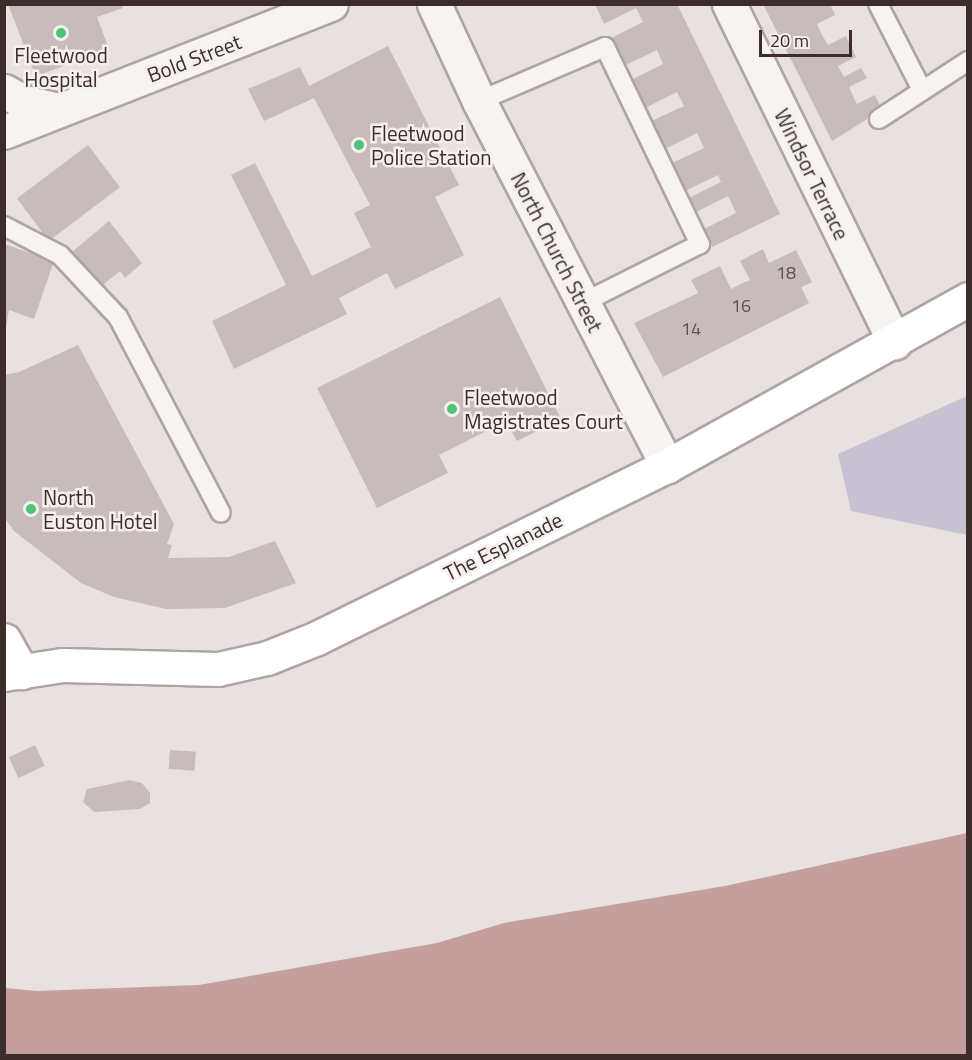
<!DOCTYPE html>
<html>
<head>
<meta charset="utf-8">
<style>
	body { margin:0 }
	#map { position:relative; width:972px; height:1060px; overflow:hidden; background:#e8e1e0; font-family:"Titillium Web",sans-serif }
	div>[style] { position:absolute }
	.green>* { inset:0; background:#c6c2d1 }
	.water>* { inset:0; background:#c49f9e }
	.building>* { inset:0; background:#c7bcbb; transform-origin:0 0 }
	.roads { filter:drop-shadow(2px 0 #aea4a2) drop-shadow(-2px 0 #aea4a2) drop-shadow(0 2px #aea4a2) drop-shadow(0 -2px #aea4a2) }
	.lane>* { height:18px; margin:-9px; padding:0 9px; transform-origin:9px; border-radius:9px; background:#f6f3f2 }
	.street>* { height:33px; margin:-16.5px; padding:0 16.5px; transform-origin:16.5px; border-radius:16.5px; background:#f6f3f2 }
	.secondary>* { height:33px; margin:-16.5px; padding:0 16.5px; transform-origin:16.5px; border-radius:16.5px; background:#fff }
	.dots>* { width:16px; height:16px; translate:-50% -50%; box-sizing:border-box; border:3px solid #f5f0ef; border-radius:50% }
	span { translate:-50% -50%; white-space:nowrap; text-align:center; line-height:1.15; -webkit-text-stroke:5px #f5f0ef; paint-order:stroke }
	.number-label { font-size:18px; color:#60514e }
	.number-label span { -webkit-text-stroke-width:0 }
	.poi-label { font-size:21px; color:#3d2d2a }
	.left { translate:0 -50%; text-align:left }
	.street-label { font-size:21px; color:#3d2d2a }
	.frame { position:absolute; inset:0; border:6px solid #3d2d2a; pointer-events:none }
	.scale { position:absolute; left:759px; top:30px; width:93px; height:27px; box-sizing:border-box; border:3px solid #3d2d2a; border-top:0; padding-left:8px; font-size:18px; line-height:21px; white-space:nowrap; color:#3d2d2a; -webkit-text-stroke:4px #f5f0ef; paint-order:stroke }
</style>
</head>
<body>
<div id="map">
	<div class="green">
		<i style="clip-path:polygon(967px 396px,967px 535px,851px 511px,838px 454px)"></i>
	</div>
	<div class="water">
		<i style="clip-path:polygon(967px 833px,967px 1055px,5px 1055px,5px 988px,37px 991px,199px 985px,437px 943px,504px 923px,725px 886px)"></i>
	</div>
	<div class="building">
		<i style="clip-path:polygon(8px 4px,121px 4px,123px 8px,97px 17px,109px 49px,42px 74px,33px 69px)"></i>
		<i style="clip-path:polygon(595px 4px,677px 4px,780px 214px,712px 247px,704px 229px,736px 213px,728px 196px,696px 212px,689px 198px,721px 182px,718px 175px,685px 191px,672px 163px,704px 148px,697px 133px,665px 149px,651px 121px,684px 106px,677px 92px,645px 108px,631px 80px,663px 64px,657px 50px,624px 66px,611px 38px,643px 22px,636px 8px,604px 24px)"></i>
		<i style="clip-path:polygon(763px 4px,830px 4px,835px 15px,817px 24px,822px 35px,828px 45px,846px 36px,856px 57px,838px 66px,844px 77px,861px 68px,867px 78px,849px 87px,854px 98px,857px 104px,875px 95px,882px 110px,832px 141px)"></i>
		<i style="clip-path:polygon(388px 46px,459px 185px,435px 197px,464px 255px,395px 289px,387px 273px,339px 298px,347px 314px,234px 369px,212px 321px,286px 285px,231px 175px,255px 163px,312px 276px,371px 247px,354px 213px,370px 205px,314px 98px,264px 121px,248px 89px,300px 67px,309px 86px)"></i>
		<i style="left:88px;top:145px;width:53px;height:89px;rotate:53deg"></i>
		<i style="clip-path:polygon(109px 221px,142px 263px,125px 278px,120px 271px,99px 288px,81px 271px,84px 267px,72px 252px)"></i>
		<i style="clip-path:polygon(4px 244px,54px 261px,34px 319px,9px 310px,6px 327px)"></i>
		<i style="clip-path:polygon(763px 249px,769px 263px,796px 250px,812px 282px,801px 287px,809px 303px,663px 377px,634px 323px,698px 293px,691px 280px,720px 266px,731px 289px,745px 282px,750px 280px,740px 261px)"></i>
		<i style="clip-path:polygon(500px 297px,561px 419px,517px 441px,506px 421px,439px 455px,448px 473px,377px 508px,317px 388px)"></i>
		<i style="clip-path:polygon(78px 345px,174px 524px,167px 544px,172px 545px,168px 558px,229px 557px,275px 541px,296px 583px,225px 608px,166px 609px,114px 597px,81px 583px,14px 531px,4px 517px,4px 375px,19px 372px)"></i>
		<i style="left:35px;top:745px;width:23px;height:29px;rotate:65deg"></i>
		<i style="left:170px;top:750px;width:26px;height:19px;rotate:4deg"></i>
		<i style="clip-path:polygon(130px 780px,142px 783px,150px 793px,150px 803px,140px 809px,94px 812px,83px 802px,87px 789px)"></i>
	</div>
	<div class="roads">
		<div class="lane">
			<i style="left:878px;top:4px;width:97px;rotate:62.9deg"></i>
			<i style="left:479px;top:101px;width:137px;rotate:-23.2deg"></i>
			<i style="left:605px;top:47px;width:219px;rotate:64.3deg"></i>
			<i style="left:700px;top:244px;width:130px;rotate:153.4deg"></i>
			<i style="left:879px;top:119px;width:106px;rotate:-33.1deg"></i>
			<i style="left:4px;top:226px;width:63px;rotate:27.4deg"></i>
			<i style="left:60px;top:255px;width:85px;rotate:46.9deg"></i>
			<i style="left:118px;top:317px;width:221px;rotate:62.3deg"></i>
		</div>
		<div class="street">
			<i style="left:434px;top:4px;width:107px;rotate:65.1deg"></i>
			<i style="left:479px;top:101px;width:411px;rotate:62.7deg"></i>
			<i style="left:729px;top:4px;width:377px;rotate:63.9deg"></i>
			<i style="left:4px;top:91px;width:23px;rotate:29deg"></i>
			<i style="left:24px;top:102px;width:35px;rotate:13deg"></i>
			<i style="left:4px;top:132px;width:351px;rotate:-21.4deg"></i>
		</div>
		<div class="secondary">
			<i style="left:4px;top:640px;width:37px;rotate:61deg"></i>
			<i style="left:4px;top:674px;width:60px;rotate:-8.7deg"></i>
			<i style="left:63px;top:665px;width:155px;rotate:1.5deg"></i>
			<i style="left:218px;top:669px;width:50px;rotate:-12.7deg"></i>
			<i style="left:267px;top:658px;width:54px;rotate:-21.8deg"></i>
			<i style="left:317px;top:638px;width:390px;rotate:-26.2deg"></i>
			<i style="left:667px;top:466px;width:344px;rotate:-29deg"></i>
		</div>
	</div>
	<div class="dots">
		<i style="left:61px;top:33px;background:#50c178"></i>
		<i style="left:359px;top:145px;background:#50c178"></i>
		<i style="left:452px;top:409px;background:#50c178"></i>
		<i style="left:31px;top:509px;background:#50c178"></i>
	</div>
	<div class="number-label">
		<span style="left:786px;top:273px">18</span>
		<span style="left:741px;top:306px">16</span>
		<span style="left:691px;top:329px">14</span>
	</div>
	<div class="poi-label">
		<span style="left:61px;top:67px">Fleetwood<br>Hospital</span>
		<span class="left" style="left:371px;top:145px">Fleetwood<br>Police Station</span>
		<span class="left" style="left:464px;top:409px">Fleetwood<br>Magistrates Court</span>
		<span class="left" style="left:43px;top:509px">North<br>Euston Hotel</span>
	</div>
	<div class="street-label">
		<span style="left:194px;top:58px;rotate:-21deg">Bold Street</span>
		<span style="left:812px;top:174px;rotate:64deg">Windsor Terrace</span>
		<span style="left:557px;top:252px;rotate:63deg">North Church Street</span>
		<span style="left:503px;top:546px;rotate:-26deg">The Esplanade</span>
	</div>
	<div class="frame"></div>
	<div class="scale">20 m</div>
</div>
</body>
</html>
